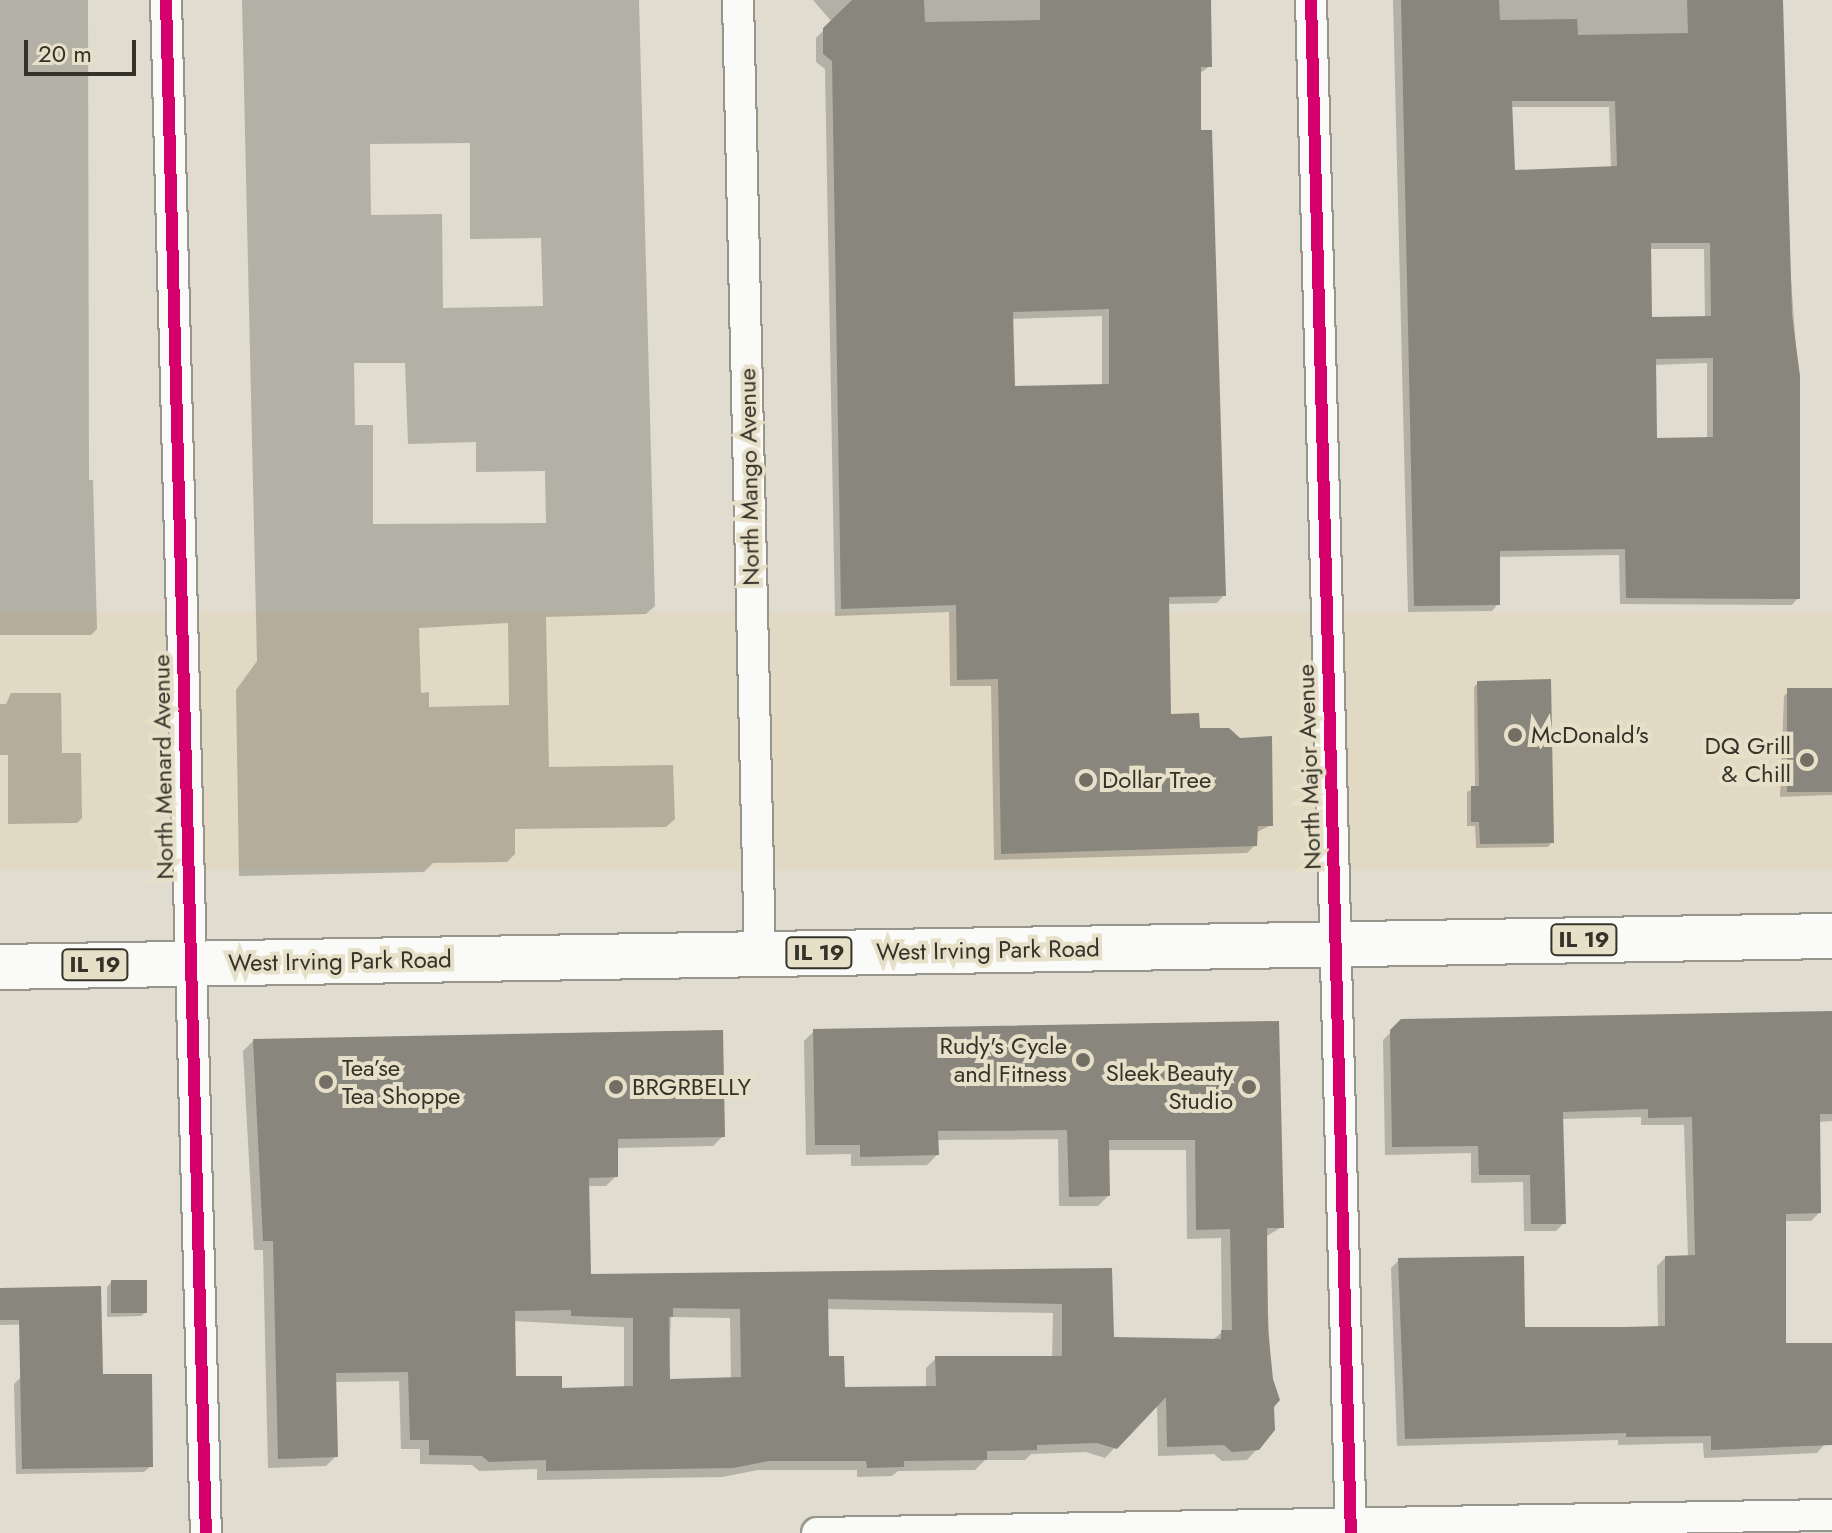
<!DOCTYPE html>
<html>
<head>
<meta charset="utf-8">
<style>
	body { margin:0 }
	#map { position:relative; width:1832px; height:1533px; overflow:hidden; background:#e0dcd0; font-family:Jost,sans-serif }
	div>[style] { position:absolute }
	.built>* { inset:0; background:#e1d9c3; transform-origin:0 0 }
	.shadow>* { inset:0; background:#0003 }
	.building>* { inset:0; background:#89867d; transform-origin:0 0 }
	.roads { filter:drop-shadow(2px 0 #98958c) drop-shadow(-2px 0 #98958c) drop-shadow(0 2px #98958c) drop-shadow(0 -2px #98958c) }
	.street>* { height:30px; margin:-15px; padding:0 15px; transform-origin:15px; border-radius:15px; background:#fafaf8 }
	.primary>* { height:44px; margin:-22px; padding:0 22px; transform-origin:22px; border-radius:22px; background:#fafaf8 }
	.cycleway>* { height:12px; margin:-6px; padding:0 6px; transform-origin:6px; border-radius:6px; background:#d6006c }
	.dots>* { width:22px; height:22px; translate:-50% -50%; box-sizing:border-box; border:4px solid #e7e0c9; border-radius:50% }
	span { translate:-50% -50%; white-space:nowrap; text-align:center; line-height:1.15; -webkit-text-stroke:8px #e7e0c9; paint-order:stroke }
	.shield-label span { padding:2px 6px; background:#e7e0c9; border:2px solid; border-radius:6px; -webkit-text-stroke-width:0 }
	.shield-label { font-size:22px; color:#353229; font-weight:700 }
	.street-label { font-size:24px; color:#353229 }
	.poi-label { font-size:24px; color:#353229 }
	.left { translate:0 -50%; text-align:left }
	.right { translate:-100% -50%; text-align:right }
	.scale { position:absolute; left:24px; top:40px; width:112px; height:36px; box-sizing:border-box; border:4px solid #353229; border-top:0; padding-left:10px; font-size:24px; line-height:28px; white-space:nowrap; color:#353229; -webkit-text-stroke:6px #e7e0c9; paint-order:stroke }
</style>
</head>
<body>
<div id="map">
	<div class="built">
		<i style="left:1832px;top:612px;width:258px;height:1832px;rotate:90deg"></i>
	</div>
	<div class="shadow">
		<i style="clip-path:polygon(0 0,88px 0,89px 480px,93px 480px,97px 629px,91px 635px,0 635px)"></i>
		<i style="clip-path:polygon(evenodd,242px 0,639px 0,655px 606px,646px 614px,546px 617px,549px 767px,673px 765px,675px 819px,666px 827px,515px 829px,515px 854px,507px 862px,433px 863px,424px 872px,239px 876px,236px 690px,257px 661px,242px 0,470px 143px,470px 239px,541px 238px,543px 306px,443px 308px,442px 214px,371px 215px,370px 144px,470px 143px,242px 0,354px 363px,405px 363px,408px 444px,476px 442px,476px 472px,545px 471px,546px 523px,373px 524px,373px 425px,355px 425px,354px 363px,242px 0,508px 623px,509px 705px,429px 707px,429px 692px,421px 693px,419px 628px,508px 623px)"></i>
		<i style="clip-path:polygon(evenodd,813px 0,1206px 0,1210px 66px,1199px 74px,1199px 132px,1224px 595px,1217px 603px,1167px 604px,1169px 716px,1198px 730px,1271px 825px,1255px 833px,1255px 845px,1247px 853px,994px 860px,991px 686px,950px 686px,949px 612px,835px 616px,825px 69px,816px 62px,816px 38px,832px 22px,813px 0,1102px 316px,1102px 386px,1013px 388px,1011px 319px,1102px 316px)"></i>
		<i style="clip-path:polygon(evenodd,1393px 0,1781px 0,1785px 194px,1798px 376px,1798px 598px,1792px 605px,1620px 604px,1619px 555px,1498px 557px,1498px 604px,1492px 611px,1408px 612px,1393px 0,1510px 107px,1609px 107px,1611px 169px,1513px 172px,1510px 107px,1393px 0,1649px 249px,1704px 249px,1705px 319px,1650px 319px,1649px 249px,1393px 0,1707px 363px,1707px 439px,1655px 440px,1654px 365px,1707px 363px)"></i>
		<i style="clip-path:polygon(1478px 683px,1552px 842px,1548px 847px,1476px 848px,1475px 826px,1467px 826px,1467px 792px,1475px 788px,1474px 687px)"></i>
		<i style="clip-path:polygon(1832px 690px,1832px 795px,1780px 797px,1784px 696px,1788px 692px)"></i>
		<i style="clip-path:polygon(11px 693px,61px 693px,62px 753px,81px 753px,82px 818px,77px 823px,8px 824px,8px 755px,0 755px,0 704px,6px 704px)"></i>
		<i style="clip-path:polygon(1832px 1013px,1832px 1121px,1818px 1122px,1819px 1213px,1811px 1221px,1784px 1221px,1784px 1345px,1832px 1345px,1832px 1436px,1817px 1453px,1704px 1458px,1703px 1443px,1618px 1445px,1618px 1440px,1397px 1446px,1391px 1268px,1399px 1260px,1523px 1329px,1658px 1328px,1657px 1266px,1665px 1258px,1688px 1257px,1684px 1125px,1641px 1125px,1641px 1117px,1561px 1119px,1564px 1223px,1556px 1231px,1524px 1231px,1523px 1182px,1471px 1183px,1471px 1153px,1385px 1155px,1383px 1040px,1402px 1021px)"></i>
		<i style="clip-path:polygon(evenodd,1277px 1023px,1282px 1227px,1265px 1237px,1272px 1406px,1257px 1449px,1247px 1460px,1222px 1461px,1214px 1454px,1158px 1456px,1157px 1403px,1105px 1458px,1086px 1452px,1031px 1454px,1025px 1460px,985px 1460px,975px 1470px,898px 1471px,892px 1476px,857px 1477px,857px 1470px,758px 1470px,722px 1477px,537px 1480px,537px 1469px,479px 1471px,472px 1465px,420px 1464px,420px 1449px,401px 1449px,399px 1381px,334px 1382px,336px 1456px,326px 1466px,268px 1468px,263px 1250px,254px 1250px,243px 1051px,253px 1041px,723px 1136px,713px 1146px,616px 1148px,616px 1176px,606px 1186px,587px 1186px,589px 1276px,1110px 1270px,1112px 1339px,1213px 1340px,1222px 1332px,1221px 1238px,1187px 1239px,1186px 1150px,1107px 1150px,1108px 1196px,1098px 1206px,1059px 1206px,1058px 1139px,936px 1140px,937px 1155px,927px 1165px,851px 1166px,851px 1154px,806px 1155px,804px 1041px,814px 1031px,1277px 1023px,826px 1309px,1053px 1313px,1052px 1358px,936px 1358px,926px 1368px,926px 1388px,843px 1389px,827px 1358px,826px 1309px,1277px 1023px,671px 1317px,730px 1318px,731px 1379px,668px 1381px,671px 1317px,1277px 1023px,513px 1321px,624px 1327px,624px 1389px,560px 1390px,514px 1378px,513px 1321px)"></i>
		<i style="clip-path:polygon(111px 1282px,146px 1312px,141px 1316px,107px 1317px,107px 1287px)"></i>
		<i style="clip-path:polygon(0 1289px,95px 1323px,0 1325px)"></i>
		<i style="clip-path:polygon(21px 1377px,151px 1466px,144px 1472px,16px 1474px,14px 1384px)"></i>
	</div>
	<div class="building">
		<i style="clip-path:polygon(evenodd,852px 0,924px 0,925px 22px,1040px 20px,1040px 0,1211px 0,1212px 67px,1201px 67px,1201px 130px,1212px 130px,1226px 596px,1169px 597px,1171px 714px,1199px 713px,1200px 728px,1229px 728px,1240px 738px,1272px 736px,1273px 826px,1258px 826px,1257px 846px,1001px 854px,998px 679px,957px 680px,956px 605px,841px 609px,832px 61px,823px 54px,823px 28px,852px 0,1109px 309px,1109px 384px,1015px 386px,1013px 312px,1109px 309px)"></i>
		<i style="clip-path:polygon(evenodd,1401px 0,1499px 0,1500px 20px,1577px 19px,1578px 35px,1688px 33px,1687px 0,1783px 0,1792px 315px,1800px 376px,1800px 599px,1626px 598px,1625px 549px,1500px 551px,1500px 605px,1414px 606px,1401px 0,1512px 101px,1615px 101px,1617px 166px,1515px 170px,1512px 101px,1401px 0,1651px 243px,1710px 243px,1711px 316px,1652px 317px,1651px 243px,1401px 0,1713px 358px,1713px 437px,1657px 438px,1656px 359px,1713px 358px)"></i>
		<i style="clip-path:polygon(1551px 679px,1554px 843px,1480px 844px,1479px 822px,1471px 822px,1471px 786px,1479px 786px,1477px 681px)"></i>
		<i style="left:1832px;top:688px;width:104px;height:45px;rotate:90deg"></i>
		<i style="clip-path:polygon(1832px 1011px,1832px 1114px,1820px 1114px,1821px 1213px,1786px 1214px,1786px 1343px,1832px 1343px,1832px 1445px,1711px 1450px,1711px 1436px,1626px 1437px,1626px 1433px,1405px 1439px,1398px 1258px,1524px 1256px,1525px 1327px,1624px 1327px,1665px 1326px,1665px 1256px,1695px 1255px,1692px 1117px,1648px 1118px,1648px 1109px,1563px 1112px,1566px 1224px,1531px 1224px,1530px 1175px,1479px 1175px,1478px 1146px,1392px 1147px,1390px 1030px,1401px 1019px)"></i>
		<i style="clip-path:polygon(evenodd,1279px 1021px,1284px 1228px,1267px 1228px,1268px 1330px,1273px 1379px,1280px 1400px,1274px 1407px,1275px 1430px,1259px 1450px,1232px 1452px,1224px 1445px,1167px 1447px,1166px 1397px,1117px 1449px,1097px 1443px,1037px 1445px,1037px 1450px,987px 1451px,987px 1460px,904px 1461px,904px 1467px,867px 1468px,866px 1461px,769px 1461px,733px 1468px,546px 1471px,546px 1460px,489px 1462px,482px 1456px,429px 1455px,429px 1440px,410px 1440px,408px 1372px,336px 1373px,338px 1457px,278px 1459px,273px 1241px,263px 1241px,253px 1039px,723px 1030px,725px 1137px,618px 1139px,618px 1177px,589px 1178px,591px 1274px,1112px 1268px,1114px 1337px,1221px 1339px,1221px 1330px,1232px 1330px,1230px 1229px,1196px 1230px,1195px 1140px,1109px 1140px,1110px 1196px,1069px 1197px,1067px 1130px,938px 1131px,939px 1155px,860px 1157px,860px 1145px,815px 1145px,813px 1029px,1279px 1021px,828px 1299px,1062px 1304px,1062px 1356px,935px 1356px,936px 1386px,845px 1387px,844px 1356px,829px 1356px,828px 1299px,1279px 1021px,673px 1308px,740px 1309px,741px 1377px,670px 1379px,669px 1317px,673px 1317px,673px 1308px,1279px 1021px,571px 1310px,571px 1316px,633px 1318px,633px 1386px,562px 1388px,562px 1376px,516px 1376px,515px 1311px,571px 1310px)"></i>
		<i style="left:111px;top:1280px;width:36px;height:33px"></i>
		<i style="clip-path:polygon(101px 1286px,103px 1374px,152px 1374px,153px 1467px,22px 1469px,19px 1320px,0 1320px,0 1288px)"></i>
	</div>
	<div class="roads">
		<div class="street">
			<i style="left:166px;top:0;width:1534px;rotate:88.51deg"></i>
			<i style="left:738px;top:0;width:954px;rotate:88.68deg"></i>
			<i style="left:1311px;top:0;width:1534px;rotate:88.51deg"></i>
			<i style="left:817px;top:1533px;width:1015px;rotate:-1.02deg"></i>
		</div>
		<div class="primary">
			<i style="left:0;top:967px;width:1832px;rotate:-0.97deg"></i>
		</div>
	</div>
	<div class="cycleway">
		<i style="left:166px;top:0;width:1534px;rotate:88.51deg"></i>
		<i style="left:1311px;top:0;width:1534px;rotate:88.51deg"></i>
	</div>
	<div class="dots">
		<i style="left:1515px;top:735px;background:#716e63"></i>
		<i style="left:1807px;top:760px;background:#716e63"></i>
		<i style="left:1086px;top:780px;background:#716e63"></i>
		<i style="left:1083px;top:1060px;background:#716e63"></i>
		<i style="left:326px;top:1082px;background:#716e63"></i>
		<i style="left:616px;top:1087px;background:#716e63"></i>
		<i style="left:1249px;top:1087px;background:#716e63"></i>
	</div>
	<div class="shield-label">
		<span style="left:1584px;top:940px">IL 19</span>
		<span style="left:819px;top:953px">IL 19</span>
		<span style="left:95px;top:965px">IL 19</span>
	</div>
	<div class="street-label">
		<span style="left:749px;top:477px;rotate:-91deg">North Mango Avenue</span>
		<span style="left:163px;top:767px;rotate:-91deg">North Menard Avenue</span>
		<span style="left:1309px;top:767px;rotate:-92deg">North Major Avenue</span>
		<span style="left:988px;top:950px;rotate:-1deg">West Irving Park Road</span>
		<span style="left:340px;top:961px;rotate:-1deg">West Irving Park Road</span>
	</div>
	<div class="poi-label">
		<span class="left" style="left:1531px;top:735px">McDonald's</span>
		<span class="right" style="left:1791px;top:760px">DQ Grill<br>&amp; Chill</span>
		<span class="left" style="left:1102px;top:780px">Dollar Tree</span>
		<span class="right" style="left:1067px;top:1060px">Rudy's Cycle<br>and Fitness</span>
		<span class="left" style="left:342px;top:1082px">Tea’se<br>Tea Shoppe</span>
		<span class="right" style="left:1233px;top:1087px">Sleek Beauty<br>Studio</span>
		<span class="left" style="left:632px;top:1087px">BRGRBELLY</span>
	</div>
	<div class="scale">20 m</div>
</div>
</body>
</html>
